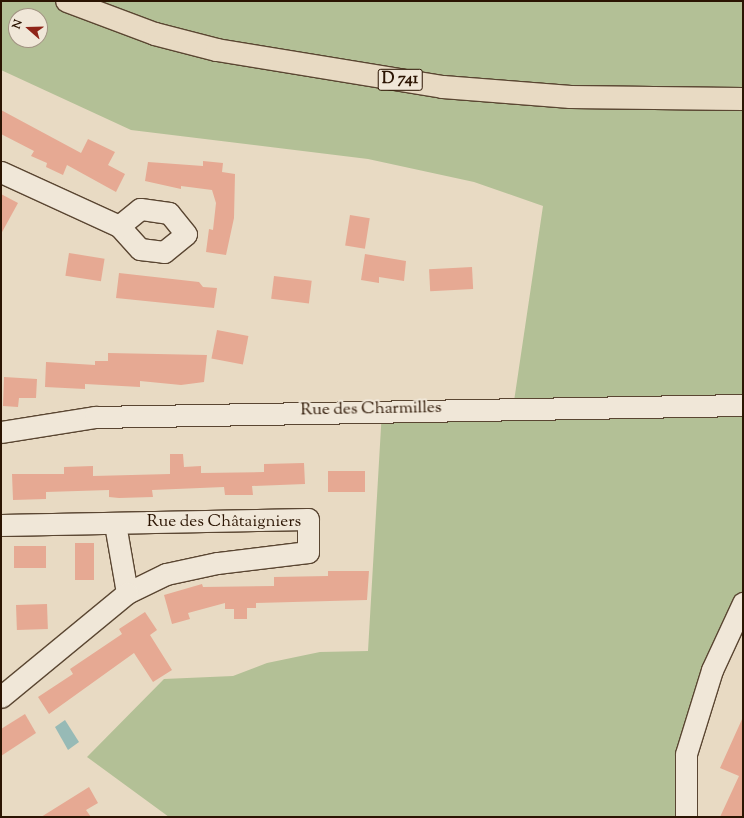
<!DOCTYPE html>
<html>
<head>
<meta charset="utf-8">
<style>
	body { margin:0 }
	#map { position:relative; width:744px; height:818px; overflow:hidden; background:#e8dac3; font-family:"Sorts Mill Goudy",serif }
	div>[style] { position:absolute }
	.green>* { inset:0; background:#b3c096 }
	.water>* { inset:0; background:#97bab6 }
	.building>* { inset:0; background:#e6a993; transform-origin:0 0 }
	.roads { filter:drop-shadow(1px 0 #5a4632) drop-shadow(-1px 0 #5a4632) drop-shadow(0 1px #5a4632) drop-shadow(0 -1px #5a4632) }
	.street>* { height:21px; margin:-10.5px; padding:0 10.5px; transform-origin:10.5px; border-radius:10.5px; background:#f0e7d8 }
	.primary>* { height:22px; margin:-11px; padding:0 11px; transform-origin:11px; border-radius:11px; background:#e8dac3 }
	span { translate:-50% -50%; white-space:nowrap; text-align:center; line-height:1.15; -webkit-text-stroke:4px #f0e7d8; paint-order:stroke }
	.shield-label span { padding:1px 3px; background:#f0e7d8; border:1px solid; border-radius:3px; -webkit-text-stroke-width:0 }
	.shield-label { font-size:16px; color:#2b1402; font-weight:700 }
	.street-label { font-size:17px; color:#2b1402 }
	.frame { position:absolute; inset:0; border:2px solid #2b1402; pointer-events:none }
	.north { position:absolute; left:8px; top:8px; width:40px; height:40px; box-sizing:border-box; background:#f0e7d8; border:1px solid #a19382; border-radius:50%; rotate:290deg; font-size:11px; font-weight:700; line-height:16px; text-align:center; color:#2b1402 }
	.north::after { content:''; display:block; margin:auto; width:14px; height:18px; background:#8f2418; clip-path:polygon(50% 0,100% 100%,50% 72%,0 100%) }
</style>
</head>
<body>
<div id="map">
	<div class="green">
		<i style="clip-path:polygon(evenodd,1px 1px,743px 1px,743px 603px,687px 754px,686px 817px,169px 817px,87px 757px,164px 679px,233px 676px,267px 663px,320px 652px,368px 651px,382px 410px,513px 408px,543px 206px,474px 182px,368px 159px,131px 130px,1px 70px,1px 1px,16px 16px,40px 16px,40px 40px,16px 40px,16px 16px)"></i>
	</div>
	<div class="water">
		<i style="clip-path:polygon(65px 720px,79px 742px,68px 750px,55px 727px)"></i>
	</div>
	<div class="building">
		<i style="clip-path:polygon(1px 110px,81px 153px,88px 139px,115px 152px,108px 165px,125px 174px,116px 192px,67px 165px,63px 175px,46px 167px,47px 163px,31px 156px,34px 151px,1px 134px)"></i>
		<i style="clip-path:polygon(203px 161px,223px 163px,222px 172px,235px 174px,234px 218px,226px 255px,206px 252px,209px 229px,213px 230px,216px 203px,212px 190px,181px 186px,181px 189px,145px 181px,148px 162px,203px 166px)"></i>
		<i style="clip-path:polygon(1px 194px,18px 203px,1px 234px)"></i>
		<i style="left:350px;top:215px;width:20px;height:31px;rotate:9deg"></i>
		<i style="left:69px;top:253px;width:36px;height:23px;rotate:9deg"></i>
		<i style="clip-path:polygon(365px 254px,406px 261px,404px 281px,379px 277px,379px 283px,361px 280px)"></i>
		<i style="left:472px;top:267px;width:22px;height:43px;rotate:87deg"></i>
		<i style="clip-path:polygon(119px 273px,199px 282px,203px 287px,217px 288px,214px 308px,116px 298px)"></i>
		<i style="left:274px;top:276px;width:38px;height:23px;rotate:7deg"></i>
		<i style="left:217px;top:330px;width:32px;height:29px;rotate:11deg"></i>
		<i style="clip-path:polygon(108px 353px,207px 355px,204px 382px,181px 385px,140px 381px,140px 387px,85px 384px,85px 389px,45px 387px,46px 362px,95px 365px,95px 361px,108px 361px)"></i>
		<i style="clip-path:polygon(4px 377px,37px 379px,36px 398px,19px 398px,18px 407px,3px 406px)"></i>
		<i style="clip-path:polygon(170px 454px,183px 454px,184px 467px,201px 466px,201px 473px,264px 472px,264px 464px,304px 463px,305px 484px,252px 486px,253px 495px,225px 495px,224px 487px,152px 490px,153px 497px,119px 498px,109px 497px,109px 490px,46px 492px,46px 499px,13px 500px,12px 474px,64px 474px,64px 467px,93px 466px,93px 476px,170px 474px)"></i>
		<i style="left:365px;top:471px;width:21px;height:37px;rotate:90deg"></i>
		<i style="left:75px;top:543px;width:19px;height:37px"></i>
		<i style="left:46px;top:546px;width:22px;height:32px;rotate:90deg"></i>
		<i style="clip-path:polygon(328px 571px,369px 571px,367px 600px,256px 603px,256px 608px,247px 608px,247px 619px,234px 619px,234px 609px,225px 609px,225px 603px,188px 613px,190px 619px,172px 624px,164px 595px,202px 584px,203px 587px,274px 586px,274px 577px,328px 576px)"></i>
		<i style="left:47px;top:604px;width:25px;height:31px;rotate:88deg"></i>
		<i style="clip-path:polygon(145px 612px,157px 630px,150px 635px,172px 670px,153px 682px,134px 653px,49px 714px,38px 697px,73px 674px,70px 669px,122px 634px,119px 629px)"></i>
		<i style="clip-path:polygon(25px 714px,36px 733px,1px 756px,1px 729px)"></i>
		<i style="clip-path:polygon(743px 717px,743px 817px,720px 817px,739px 776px,720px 768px)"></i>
		<i style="clip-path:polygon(89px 787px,98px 803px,86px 810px,91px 817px,41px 817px)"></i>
	</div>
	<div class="roads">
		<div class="street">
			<i style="left:1px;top:172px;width:130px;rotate:24.6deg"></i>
			<i style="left:119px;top:226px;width:31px;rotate:48deg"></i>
			<i style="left:140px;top:249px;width:24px;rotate:7deg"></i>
			<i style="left:164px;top:252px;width:28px;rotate:-39deg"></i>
			<i style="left:186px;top:234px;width:27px;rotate:-129deg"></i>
			<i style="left:169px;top:213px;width:29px;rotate:-172deg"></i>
			<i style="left:140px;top:209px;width:27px;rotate:141deg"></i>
			<i style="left:1px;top:432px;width:95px;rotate:-9.1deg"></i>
			<i style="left:95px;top:417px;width:648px;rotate:-1.06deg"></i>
			<i style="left:115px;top:524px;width:70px;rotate:80.1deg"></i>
			<i style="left:1px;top:525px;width:307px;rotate:-1.1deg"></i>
			<i style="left:308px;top:519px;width:33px;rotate:90deg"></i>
			<i style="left:308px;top:552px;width:92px;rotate:173.1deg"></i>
			<i style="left:217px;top:563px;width:52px;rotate:167.8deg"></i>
			<i style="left:166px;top:574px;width:43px;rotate:154deg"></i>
			<i style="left:127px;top:593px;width:163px;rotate:140.5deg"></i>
			<i style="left:686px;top:817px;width:63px;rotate:-90deg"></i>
			<i style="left:686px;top:754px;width:88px;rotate:-72.8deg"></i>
			<i style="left:712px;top:670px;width:74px;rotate:-65.2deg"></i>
		</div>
		<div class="primary">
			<i style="left:67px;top:1px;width:94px;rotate:20.6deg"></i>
			<i style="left:155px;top:34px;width:64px;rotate:14.5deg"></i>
			<i style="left:217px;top:50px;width:229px;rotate:9.3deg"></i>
			<i style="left:443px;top:87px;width:128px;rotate:4.5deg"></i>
			<i style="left:571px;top:97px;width:172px;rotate:0.7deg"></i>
		</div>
	</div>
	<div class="shield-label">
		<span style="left:400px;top:80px">D 741</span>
	</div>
	<div class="street-label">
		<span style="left:371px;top:410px;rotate:-1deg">Rue des Charmilles</span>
		<span style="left:224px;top:523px">Rue des Châtaigniers</span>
	</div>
	<div class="frame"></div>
	<div class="north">N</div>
</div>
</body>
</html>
